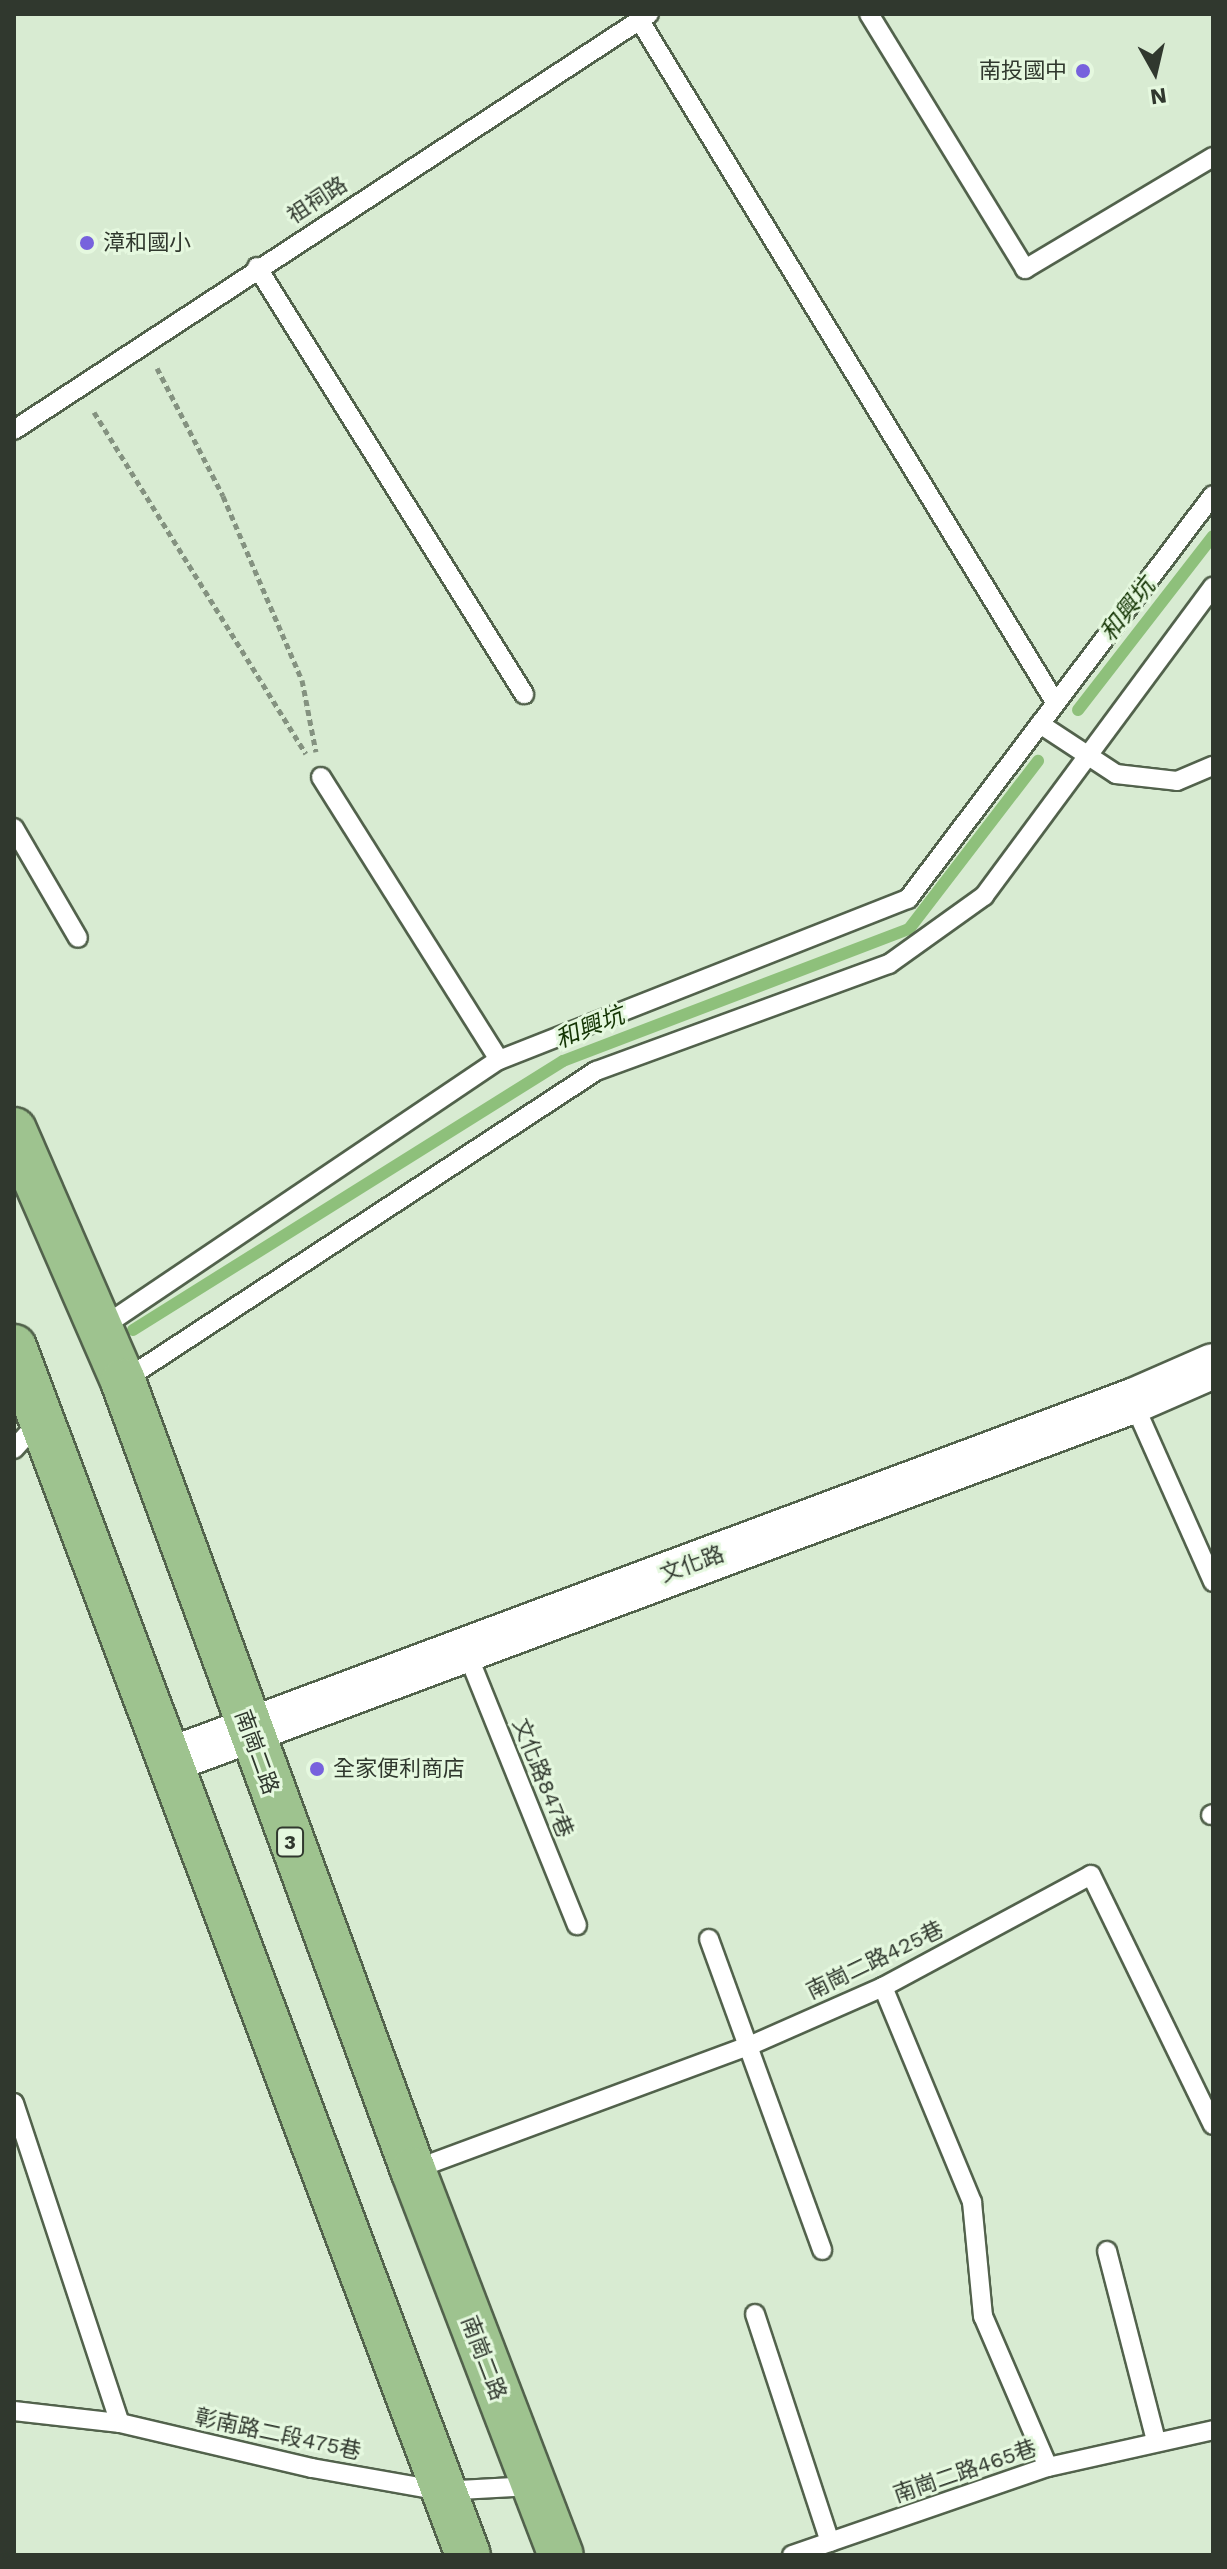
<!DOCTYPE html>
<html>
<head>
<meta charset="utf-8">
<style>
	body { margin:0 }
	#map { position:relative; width:1227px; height:2569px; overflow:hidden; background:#d8ebd2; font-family:"Work Sans","Noto Sans TC",sans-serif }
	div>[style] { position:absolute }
	.stream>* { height:12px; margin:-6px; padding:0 6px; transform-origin:6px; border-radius:6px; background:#8ec07b }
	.path>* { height:5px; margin-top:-2.5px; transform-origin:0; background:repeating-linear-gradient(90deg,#849280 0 6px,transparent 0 10px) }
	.roads { filter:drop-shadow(2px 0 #52624c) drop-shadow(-2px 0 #52624c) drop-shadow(0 2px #52624c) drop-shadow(0 -2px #52624c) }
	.service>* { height:18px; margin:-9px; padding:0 9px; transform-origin:9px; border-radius:9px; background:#fff }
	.tertiary>* { height:44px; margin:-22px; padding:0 22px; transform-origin:22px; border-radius:22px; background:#fff }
	.primary>* { height:44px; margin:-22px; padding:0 22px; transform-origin:22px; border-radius:22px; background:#9ec38f }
	.dots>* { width:22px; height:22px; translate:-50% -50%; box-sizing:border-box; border:4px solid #e5f8df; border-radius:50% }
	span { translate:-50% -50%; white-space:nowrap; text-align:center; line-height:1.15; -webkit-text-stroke:6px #e5f8df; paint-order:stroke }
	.shield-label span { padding:2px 6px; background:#e5f8df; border:2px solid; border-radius:6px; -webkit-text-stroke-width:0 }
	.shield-label { font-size:20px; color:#30382e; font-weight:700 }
	.poi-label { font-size:22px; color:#30382e }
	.right { translate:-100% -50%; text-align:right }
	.left { translate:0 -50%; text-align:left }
	.street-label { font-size:22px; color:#30382e }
	.water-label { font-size:24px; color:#143504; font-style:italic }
	.frame { position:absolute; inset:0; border:16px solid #30382e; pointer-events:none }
	.north { position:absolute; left:1115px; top:32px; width:80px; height:80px; -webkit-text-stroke:6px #e5f8df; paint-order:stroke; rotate:172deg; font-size:22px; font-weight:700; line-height:32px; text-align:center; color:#30382e }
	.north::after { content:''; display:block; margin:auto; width:28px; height:36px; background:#30382e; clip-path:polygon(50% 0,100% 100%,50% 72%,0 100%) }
</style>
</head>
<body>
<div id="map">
	<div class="stream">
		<i style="left:1078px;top:710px;width:220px;rotate:-52.2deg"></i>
		<i style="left:133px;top:1330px;width:507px;rotate:-32.03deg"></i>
		<i style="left:563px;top:1061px;width:370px;rotate:-20.9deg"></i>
		<i style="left:909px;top:929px;width:212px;rotate:-52.5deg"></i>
	</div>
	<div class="path">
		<i style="left:157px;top:368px;width:144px;rotate:62.7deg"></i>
		<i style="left:223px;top:496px;width:200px;rotate:66.8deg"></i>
		<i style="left:302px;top:680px;width:73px;rotate:79deg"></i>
		<i style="left:94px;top:412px;width:402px;rotate:58.2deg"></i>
	</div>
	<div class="roads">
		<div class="service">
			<i style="left:869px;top:14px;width:299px;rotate:58.5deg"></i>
			<i style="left:1025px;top:269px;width:219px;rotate:-30.8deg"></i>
			<i style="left:640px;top:21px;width:797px;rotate:58.64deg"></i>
			<i style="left:257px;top:267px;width:504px;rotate:57.98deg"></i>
			<i style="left:14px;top:430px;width:759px;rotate:-33.23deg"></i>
			<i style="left:1040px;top:724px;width:91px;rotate:33.3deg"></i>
			<i style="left:1116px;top:774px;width:61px;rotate:6.5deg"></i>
			<i style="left:1177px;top:781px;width:39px;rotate:-23deg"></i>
			<i style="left:321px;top:777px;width:334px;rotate:57.8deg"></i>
			<i style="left:14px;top:828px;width:127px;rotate:59.8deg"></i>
			<i style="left:101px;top:1328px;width:480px;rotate:-34deg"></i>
			<i style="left:499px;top:1060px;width:440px;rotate:-21.5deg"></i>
			<i style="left:908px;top:899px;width:506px;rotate:-52.95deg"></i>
			<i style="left:123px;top:1381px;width:566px;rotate:-33.24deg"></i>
			<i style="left:596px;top:1071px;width:312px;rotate:-20.1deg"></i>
			<i style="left:889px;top:964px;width:117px;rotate:-35.6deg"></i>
			<i style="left:984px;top:896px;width:385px;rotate:-53.5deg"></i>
			<i style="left:1133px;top:1402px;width:197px;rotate:66deg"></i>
			<i style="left:14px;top:1449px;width:38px;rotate:-48deg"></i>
			<i style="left:465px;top:1648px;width:299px;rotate:68deg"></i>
			<i style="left:1211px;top:1815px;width:2px;rotate:-27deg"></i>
			<i style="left:709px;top:1939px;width:331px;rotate:70deg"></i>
			<i style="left:883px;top:1987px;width:233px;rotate:67.5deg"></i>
			<i style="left:972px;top:2202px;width:115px;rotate:84.5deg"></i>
			<i style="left:983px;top:2316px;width:164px;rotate:66.7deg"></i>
			<i style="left:14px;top:2103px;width:337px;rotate:71.7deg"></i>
			<i style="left:413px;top:2170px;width:358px;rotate:-20.3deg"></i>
			<i style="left:749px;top:2046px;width:146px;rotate:-23.8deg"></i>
			<i style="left:883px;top:1987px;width:236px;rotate:-28.3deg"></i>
			<i style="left:1091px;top:1875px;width:278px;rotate:64deg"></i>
			<i style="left:1107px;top:2251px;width:196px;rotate:75.5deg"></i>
			<i style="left:755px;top:2314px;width:240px;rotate:71.8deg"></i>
			<i style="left:14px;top:2411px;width:107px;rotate:6.5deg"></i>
			<i style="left:120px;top:2423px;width:197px;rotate:13.2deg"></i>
			<i style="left:312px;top:2468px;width:131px;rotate:10.1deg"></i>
			<i style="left:441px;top:2491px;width:91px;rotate:-3.1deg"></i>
			<i style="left:792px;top:2555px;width:271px;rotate:-19deg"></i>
			<i style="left:1048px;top:2467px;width:169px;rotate:-12.6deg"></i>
		</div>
		<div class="tertiary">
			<i style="left:170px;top:1760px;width:1028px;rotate:-20.45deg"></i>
			<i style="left:1133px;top:1401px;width:87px;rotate:-23.6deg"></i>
		</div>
		<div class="primary">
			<i style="left:14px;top:1130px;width:274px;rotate:66.5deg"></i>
			<i style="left:123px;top:1381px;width:841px;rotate:69.82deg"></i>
			<i style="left:413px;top:2170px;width:412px;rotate:69deg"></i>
			<i style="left:14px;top:1347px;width:1290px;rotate:69.4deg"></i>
		</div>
	</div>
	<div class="dots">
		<i style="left:1083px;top:71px;background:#7762dd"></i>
		<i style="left:87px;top:243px;background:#7762dd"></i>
		<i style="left:317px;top:1769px;background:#7762dd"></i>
	</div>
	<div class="shield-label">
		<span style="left:290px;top:1842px">3</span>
	</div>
	<div class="poi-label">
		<span class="right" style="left:1067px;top:71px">南投國中</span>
		<span class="left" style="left:103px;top:243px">漳和國小</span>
		<span class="left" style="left:333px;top:1769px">全家便利商店</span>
	</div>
	<div class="street-label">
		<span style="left:317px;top:200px;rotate:-33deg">祖祠路</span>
		<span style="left:692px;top:1564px;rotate:-20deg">文化路</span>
		<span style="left:257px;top:1752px;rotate:70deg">南崗二路</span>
		<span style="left:543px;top:1778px;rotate:68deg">文化路847巷</span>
		<span style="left:875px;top:1960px;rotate:-26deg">南崗二路425巷</span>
		<span style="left:484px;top:2358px;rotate:69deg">南崗二路</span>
		<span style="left:278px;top:2434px;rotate:12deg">彰南路二段475巷</span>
		<span style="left:965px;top:2471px;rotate:-19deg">南崗二路465巷</span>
	</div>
	<div class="water-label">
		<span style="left:1128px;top:610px;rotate:-52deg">和興坑</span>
		<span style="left:590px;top:1028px;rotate:-22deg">和興坑</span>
	</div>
	<div class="frame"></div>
	<div class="north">N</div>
</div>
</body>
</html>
